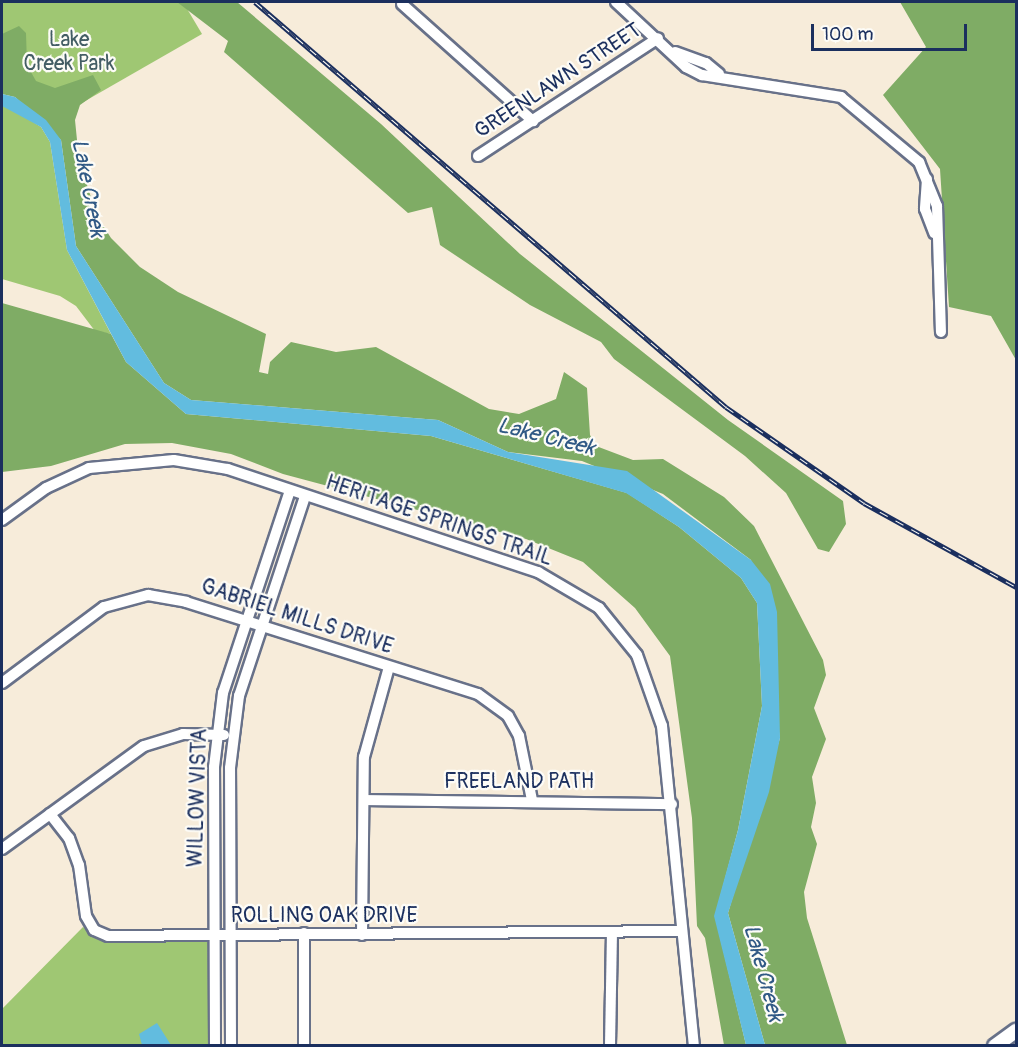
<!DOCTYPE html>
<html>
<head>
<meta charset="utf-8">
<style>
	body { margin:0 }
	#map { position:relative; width:1018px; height:1047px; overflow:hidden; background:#f7ecda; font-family:Pangolin,sans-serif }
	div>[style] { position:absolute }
	.green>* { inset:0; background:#9fc773 }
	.forest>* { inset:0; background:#7fac65 }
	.water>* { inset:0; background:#62bcdf }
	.roads { filter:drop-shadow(2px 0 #687189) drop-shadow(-2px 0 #687189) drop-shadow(0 2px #687189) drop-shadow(0 -2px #687189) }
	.minor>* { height:10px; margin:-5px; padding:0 5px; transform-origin:5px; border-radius:5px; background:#fff }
	.major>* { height:14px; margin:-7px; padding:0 7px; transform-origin:7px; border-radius:7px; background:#fff }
	.rail>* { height:5px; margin-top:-2.5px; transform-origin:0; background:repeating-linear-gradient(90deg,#fdfcf7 0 9px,#1b2f5e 0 18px); box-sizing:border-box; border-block:2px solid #1b2f5e }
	span { translate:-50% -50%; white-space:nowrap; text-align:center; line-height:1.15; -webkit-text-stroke:4.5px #fdfcf7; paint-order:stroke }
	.park-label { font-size:21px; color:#435d64 }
	.street-label { font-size:21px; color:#1b2f5e }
	.water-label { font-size:22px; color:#305985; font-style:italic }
	.frame { position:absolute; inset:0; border:3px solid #1b2f5e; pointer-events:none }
	.scale { position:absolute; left:811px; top:24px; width:156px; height:27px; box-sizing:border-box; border:3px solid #1b2f5e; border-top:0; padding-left:8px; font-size:18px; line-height:21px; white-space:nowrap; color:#1b2f5e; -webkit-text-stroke:4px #fdfcf7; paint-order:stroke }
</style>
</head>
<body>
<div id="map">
	<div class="green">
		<i style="clip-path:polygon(2px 2px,183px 2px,202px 34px,66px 112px,2px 68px)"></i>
		<i style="clip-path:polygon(6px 105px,41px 127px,50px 142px,67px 250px,111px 334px,95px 331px,76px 306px,60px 296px,2px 279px,2px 106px)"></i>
		<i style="clip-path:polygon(83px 927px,106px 941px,211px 942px,212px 1045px,2px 1046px,2px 1009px)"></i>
	</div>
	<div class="forest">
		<i style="clip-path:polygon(177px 2px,237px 2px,381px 124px,520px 254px,728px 420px,843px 501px,846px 524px,829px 552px,818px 549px,786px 493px,745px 456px,614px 359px,601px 342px,530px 305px,440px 245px,432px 207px,408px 213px,224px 52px,228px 41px)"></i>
		<i style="clip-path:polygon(900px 2px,1016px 2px,1016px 360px,991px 316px,949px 307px,940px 169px,883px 95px,926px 47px)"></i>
		<i style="clip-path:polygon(19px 26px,26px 33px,27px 65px,36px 81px,55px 88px,93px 75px,101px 90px,80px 105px,75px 120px,79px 160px,97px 216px,111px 238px,140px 267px,178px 292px,266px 334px,259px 372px,268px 374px,270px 362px,291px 342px,336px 352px,376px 347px,489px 409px,519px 414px,556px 399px,564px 372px,587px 388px,590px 435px,596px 446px,633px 460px,663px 459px,724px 497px,754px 526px,823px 660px,826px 675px,814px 708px,826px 739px,812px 777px,816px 803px,811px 827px,817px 844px,804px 892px,807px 918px,847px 1045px,765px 1045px,728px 913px,780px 738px,751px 560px,663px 494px,582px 461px,508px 452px,438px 420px,191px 400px,164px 383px,76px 246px,61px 140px,15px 97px,2px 94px,2px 34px)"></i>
		<i style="clip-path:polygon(2px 303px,111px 334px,126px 362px,186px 414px,431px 436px,627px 493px,679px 527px,741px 578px,757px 603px,762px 706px,738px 830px,715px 916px,746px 1045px,724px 1045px,705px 938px,697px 926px,692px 818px,670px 656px,635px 608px,583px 562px,526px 539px,283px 474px,231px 454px,172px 443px,125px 444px,51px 466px,2px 472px)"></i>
	</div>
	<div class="water">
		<i style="clip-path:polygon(2px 94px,15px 97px,46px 120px,61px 140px,76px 246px,164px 383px,191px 400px,438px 420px,508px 452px,627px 471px,751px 560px,770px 584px,777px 612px,780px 738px,769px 792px,728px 913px,765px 1045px,746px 1045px,714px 916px,738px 830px,762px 706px,757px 603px,741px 578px,679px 527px,626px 493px,431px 436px,186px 414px,126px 362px,67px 250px,50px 142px,41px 127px,2px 106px)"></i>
		<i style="clip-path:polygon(157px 1023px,171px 1045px,142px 1045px,139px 1034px)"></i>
	</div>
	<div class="roads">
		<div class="minor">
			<i style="left:616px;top:2px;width:96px;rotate:42.9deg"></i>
			<i style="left:686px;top:67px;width:18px;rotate:27deg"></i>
			<i style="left:702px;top:75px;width:141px;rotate:9deg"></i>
			<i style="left:841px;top:97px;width:102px;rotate:39.8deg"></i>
			<i style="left:919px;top:162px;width:48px;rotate:67.8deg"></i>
			<i style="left:937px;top:206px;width:126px;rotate:88.2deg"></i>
			<i style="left:402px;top:4px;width:176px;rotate:41.8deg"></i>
			<i style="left:675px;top:52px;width:33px;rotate:20deg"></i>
			<i style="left:706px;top:63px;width:17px;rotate:40deg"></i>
			<i style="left:478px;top:156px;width:215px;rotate:-33.2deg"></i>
			<i style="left:927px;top:179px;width:30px;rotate:94deg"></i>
			<i style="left:925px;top:209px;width:26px;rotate:69deg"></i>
			<i style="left:2px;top:520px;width:54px;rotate:-36deg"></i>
			<i style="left:46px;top:488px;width:47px;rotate:-24.9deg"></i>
			<i style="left:89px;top:468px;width:85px;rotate:-5.4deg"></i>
			<i style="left:174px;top:460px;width:55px;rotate:9.5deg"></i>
			<i style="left:228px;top:469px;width:327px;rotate:18.4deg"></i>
			<i style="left:538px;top:572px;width:71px;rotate:30.5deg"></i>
			<i style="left:599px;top:608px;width:60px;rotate:51deg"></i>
			<i style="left:637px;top:655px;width:75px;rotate:70.6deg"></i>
			<i style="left:662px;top:726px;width:322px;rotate:84.3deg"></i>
			<i style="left:2px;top:683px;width:127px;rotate:-36.7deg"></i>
			<i style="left:104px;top:607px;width:46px;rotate:-15.3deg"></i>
			<i style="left:148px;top:595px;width:39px;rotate:10deg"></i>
			<i style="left:186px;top:602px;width:306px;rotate:17.5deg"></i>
			<i style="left:478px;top:694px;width:37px;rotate:36deg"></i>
			<i style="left:508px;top:716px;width:23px;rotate:61deg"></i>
			<i style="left:519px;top:736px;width:65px;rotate:78.5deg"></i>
			<i style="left:367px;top:800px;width:305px;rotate:0.8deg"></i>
			<i style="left:50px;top:814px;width:31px;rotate:52deg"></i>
			<i style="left:69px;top:838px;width:29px;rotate:70deg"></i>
			<i style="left:79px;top:865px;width:51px;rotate:82.2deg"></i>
			<i style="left:86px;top:916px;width:16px;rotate:60deg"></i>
			<i style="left:94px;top:930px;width:15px;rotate:23deg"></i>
			<i style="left:108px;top:936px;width:574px;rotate:-0.5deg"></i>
			<i style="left:2px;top:849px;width:175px;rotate:-36deg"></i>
			<i style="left:144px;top:746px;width:41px;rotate:-17.1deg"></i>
			<i style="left:183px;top:734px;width:41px;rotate:1.4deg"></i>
			<i style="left:362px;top:935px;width:178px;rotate:-89.4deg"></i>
			<i style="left:364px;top:757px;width:93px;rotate:-74.5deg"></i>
			<i style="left:215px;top:1046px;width:279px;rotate:-90.2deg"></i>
			<i style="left:214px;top:767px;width:75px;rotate:-83.1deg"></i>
			<i style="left:223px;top:693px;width:213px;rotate:-71.7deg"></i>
			<i style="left:231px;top:1046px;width:278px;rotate:-90.2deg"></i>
			<i style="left:230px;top:768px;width:73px;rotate:-82.9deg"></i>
			<i style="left:239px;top:696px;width:211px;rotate:-71.7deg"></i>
			<i style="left:304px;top:1046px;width:113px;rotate:-90deg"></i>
			<i style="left:610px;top:1046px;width:112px;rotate:-89deg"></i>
		</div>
		<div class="major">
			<i style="left:995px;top:1046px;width:26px;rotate:-36deg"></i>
		</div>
	</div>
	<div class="rail">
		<i style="left:255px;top:2px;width:621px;rotate:40.69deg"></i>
		<i style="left:726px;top:407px;width:168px;rotate:34.8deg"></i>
		<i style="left:864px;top:503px;width:174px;rotate:28.9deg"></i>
	</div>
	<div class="park-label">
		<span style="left:69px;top:52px">Lake<br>Creek Park</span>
	</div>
	<div class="street-label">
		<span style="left:558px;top:81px;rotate:-33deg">GREENLAWN STREET</span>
		<span style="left:439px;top:521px;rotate:19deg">HERITAGE SPRINGS TRAIL</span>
		<span style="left:297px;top:617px;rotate:18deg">GABRIEL MILLS DRIVE</span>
		<span style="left:519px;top:782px">FREELAND PATH</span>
		<span style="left:198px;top:798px;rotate:-88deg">WILLOW VISTA</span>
		<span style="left:324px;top:916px">ROLLING OAK DRIVE</span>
	</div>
	<div class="water-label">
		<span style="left:88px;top:188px;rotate:79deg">Lake Creek</span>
		<span style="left:546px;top:437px;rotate:14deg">Lake Creek</span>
		<span style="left:763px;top:973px;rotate:75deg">Lake Creek</span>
	</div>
	<div class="frame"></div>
	<div class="scale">100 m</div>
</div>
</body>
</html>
